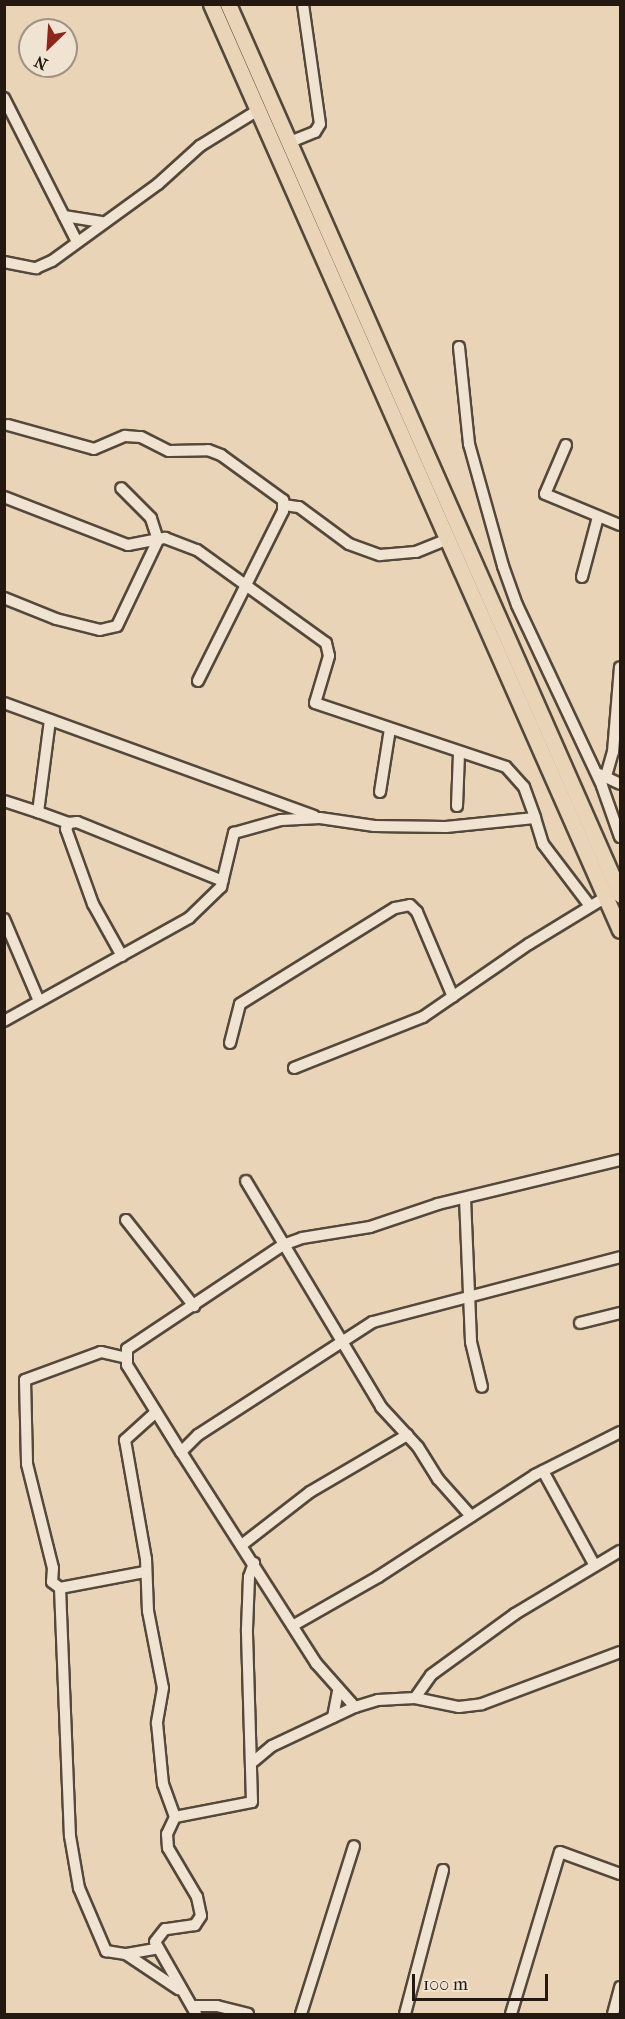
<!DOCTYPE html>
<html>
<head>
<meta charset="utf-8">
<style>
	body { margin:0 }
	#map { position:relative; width:625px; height:2019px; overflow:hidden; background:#e9d4b8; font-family:"IM FELL French Canon",serif }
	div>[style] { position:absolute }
	.roads { filter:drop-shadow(2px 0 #54483a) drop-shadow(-2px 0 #54483a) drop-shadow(0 2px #54483a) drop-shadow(0 -2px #54483a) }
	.minor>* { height:10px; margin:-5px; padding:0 5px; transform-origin:5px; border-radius:5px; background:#f1e3d1 }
	.highway>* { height:15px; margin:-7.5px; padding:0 7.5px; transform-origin:7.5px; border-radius:7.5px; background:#e9d4b8 }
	span { translate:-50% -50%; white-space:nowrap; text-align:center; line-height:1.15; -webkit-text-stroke:4.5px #f1e3d1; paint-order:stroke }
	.frame { position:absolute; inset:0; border:6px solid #231910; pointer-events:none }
	.north { position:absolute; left:18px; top:18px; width:60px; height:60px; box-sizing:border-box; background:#f1e3d1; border:2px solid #9f9284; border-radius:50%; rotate:205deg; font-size:16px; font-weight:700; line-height:24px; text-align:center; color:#231910 }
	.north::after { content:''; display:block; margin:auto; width:21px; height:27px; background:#8f2418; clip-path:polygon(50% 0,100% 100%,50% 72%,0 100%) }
	.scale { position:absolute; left:412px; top:1974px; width:136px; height:27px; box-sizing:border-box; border:3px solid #231910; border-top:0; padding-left:8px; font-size:18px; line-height:21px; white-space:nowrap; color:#231910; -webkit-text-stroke:4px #f1e3d1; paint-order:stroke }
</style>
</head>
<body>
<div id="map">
	<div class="roads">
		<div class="minor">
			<i style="left:4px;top:98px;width:159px;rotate:63.1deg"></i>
			<i style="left:290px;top:142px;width:27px;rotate:-22deg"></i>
			<i style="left:315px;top:132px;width:9px;rotate:-58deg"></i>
			<i style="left:320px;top:124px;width:121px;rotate:-98.1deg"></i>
			<i style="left:64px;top:216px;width:38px;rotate:9deg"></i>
			<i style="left:4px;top:262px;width:33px;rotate:11deg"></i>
			<i style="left:36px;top:268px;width:17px;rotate:-24deg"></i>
			<i style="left:52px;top:261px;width:131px;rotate:-36deg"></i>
			<i style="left:158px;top:184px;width:57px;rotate:-42.1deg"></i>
			<i style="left:200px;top:146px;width:68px;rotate:-31.8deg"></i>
			<i style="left:459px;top:347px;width:98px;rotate:84.1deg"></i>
			<i style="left:469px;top:444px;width:127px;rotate:74.4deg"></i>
			<i style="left:503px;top:566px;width:41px;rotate:70.3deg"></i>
			<i style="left:517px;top:605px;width:200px;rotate:64.8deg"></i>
			<i style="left:602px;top:786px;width:54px;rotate:70.6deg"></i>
			<i style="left:8px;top:425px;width:89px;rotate:15.6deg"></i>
			<i style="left:94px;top:449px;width:34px;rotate:-23deg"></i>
			<i style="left:125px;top:436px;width:16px;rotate:4deg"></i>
			<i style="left:141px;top:437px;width:31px;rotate:27deg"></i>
			<i style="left:169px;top:451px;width:39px;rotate:-1deg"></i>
			<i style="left:208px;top:450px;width:14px;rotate:21deg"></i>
			<i style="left:221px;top:455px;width:77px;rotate:36deg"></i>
			<i style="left:283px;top:500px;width:11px;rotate:90deg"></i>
			<i style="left:283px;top:511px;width:190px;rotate:116.6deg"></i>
			<i style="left:566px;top:445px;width:53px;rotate:113.2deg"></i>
			<i style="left:545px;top:494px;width:81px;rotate:22.5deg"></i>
			<i style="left:4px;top:497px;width:133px;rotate:21.2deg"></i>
			<i style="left:128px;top:545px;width:38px;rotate:-11deg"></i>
			<i style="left:165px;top:538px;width:34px;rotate:21deg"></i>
			<i style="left:197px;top:550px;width:159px;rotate:35.8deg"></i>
			<i style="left:326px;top:643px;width:13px;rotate:77deg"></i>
			<i style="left:329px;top:656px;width:49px;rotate:106.6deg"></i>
			<i style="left:315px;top:703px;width:201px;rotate:18.5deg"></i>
			<i style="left:506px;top:767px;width:27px;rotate:48deg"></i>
			<i style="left:524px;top:787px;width:33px;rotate:70deg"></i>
			<i style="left:284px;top:505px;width:15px;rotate:8deg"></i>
			<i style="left:299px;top:507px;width:62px;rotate:36.5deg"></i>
			<i style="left:349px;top:544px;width:33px;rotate:20deg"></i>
			<i style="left:380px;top:555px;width:36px;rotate:-5deg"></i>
			<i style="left:416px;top:552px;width:35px;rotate:-22deg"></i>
			<i style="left:582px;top:577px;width:62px;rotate:-75.1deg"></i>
			<i style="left:4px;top:598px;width:56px;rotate:22deg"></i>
			<i style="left:56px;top:619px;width:45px;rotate:14deg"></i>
			<i style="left:100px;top:630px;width:17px;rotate:-13deg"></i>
			<i style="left:117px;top:626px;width:95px;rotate:-64.5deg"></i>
			<i style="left:158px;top:540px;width:23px;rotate:-108deg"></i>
			<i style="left:151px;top:518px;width:42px;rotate:-135deg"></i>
			<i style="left:4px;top:703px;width:330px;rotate:20deg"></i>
			<i style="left:50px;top:720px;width:93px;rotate:97.4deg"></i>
			<i style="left:38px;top:812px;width:33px;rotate:20deg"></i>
			<i style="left:599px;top:774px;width:23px;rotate:25deg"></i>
			<i style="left:606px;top:776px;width:25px;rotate:-74deg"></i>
			<i style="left:613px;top:752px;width:85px;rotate:-85.3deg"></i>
			<i style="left:380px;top:792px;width:64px;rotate:-81deg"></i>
			<i style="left:4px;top:801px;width:36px;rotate:18deg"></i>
			<i style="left:457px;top:806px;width:53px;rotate:-87.8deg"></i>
			<i style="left:4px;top:919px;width:89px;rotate:66.9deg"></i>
			<i style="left:122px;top:956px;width:60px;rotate:-119.1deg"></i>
			<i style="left:93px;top:904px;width:80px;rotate:-109.8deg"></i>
			<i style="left:66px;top:829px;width:7px;rotate:-63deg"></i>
			<i style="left:69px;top:823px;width:8px;rotate:-7deg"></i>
			<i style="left:77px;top:822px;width:157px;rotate:22deg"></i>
			<i style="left:4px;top:1021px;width:212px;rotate:-29.1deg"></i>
			<i style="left:189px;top:918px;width:45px;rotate:-44.1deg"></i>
			<i style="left:221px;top:887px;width:56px;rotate:-76.5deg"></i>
			<i style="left:234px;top:833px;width:49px;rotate:-15.5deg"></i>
			<i style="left:281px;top:820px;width:39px;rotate:-3deg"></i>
			<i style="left:320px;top:818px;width:55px;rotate:8.4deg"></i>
			<i style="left:374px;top:826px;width:72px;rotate:0.8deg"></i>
			<i style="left:446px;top:827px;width:89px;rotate:-5.8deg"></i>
			<i style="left:535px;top:818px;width:27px;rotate:73deg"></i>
			<i style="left:543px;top:844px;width:78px;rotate:52.8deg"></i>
			<i style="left:230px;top:1043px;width:40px;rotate:-75.6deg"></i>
			<i style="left:240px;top:1004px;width:182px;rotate:-31.8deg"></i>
			<i style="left:395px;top:908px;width:15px;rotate:-11deg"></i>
			<i style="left:410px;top:905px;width:10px;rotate:45deg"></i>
			<i style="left:417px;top:912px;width:92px;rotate:67deg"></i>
			<i style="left:294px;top:1068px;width:139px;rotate:-21.6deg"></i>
			<i style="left:423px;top:1017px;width:129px;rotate:-34.6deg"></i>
			<i style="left:529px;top:944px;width:90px;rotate:-31.4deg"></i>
			<i style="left:246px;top:1181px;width:263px;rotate:59.1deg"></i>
			<i style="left:381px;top:1407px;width:54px;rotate:47.2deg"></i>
			<i style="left:418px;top:1447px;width:38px;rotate:58deg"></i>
			<i style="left:438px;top:1479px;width:50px;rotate:48.3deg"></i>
			<i style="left:465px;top:1198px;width:144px;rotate:87.6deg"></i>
			<i style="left:471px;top:1342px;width:46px;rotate:76.3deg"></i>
			<i style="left:126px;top:1220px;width:110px;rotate:51.7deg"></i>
			<i style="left:580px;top:1323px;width:41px;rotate:-14deg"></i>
			<i style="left:127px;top:1358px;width:27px;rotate:-167deg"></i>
			<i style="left:101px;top:1352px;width:81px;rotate:159.8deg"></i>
			<i style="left:25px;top:1380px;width:84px;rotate:88.6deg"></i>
			<i style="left:27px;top:1464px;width:107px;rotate:76deg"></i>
			<i style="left:53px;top:1568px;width:14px;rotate:94deg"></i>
			<i style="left:52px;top:1582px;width:10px;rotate:37deg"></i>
			<i style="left:60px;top:1588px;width:86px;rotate:-10.7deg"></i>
			<i style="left:156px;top:1412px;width:42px;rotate:137.9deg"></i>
			<i style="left:125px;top:1440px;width:121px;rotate:80deg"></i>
			<i style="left:146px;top:1559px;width:52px;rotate:87.8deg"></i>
			<i style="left:148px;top:1611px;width:78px;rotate:79deg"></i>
			<i style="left:163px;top:1688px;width:36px;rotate:100deg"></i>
			<i style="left:157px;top:1723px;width:61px;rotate:84.4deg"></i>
			<i style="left:163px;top:1784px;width:35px;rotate:70deg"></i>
			<i style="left:181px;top:1452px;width:24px;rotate:-45deg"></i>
			<i style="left:198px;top:1435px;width:208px;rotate:-32.9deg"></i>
			<i style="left:373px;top:1322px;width:255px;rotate:-14.7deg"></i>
			<i style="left:543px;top:1471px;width:106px;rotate:61.3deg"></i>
			<i style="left:243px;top:1544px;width:85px;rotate:-37.8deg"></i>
			<i style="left:310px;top:1492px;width:113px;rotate:-30.4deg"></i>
			<i style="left:60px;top:1588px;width:248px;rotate:87.7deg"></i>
			<i style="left:70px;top:1836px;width:53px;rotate:80.2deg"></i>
			<i style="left:79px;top:1888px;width:69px;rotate:66.8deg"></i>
			<i style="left:106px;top:1951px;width:20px;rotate:9deg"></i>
			<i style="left:126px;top:1954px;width:29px;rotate:-10deg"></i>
			<i style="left:294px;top:1625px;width:97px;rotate:-29.7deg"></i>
			<i style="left:378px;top:1577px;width:187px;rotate:-33deg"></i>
			<i style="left:535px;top:1475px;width:95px;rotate:-26.8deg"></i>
			<i style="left:415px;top:1698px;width:28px;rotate:-55deg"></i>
			<i style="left:431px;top:1675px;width:104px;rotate:-36deg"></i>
			<i style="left:515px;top:1614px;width:122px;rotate:-31deg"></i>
			<i style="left:355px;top:1707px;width:59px;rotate:-131.6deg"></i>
			<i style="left:316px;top:1663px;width:250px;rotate:-122.6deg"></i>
			<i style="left:181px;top:1452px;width:102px;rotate:-121.8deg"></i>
			<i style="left:127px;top:1365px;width:16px;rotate:-90deg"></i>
			<i style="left:127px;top:1349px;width:187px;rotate:-33.7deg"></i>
			<i style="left:283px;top:1245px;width:20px;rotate:-20deg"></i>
			<i style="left:302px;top:1238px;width:69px;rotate:-9.2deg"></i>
			<i style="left:370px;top:1227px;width:72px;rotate:-18.7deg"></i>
			<i style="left:438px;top:1204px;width:187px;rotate:-13.6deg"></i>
			<i style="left:333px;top:1717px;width:26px;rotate:-79deg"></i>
			<i style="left:254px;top:1761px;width:23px;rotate:-40deg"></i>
			<i style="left:272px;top:1746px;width:92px;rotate:-25.2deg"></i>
			<i style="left:355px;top:1707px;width:24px;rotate:-17deg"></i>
			<i style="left:378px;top:1700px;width:37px;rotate:-3deg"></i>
			<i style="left:415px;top:1698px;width:45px;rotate:11.6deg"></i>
			<i style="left:459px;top:1707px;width:23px;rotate:-7deg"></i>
			<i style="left:482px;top:1704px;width:147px;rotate:-20.6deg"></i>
			<i style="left:175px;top:1817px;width:78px;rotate:-11deg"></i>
			<i style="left:252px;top:1802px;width:173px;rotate:-91.7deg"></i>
			<i style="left:247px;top:1629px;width:52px;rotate:-87.8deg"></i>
			<i style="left:249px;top:1577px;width:15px;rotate:-70deg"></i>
			<i style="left:175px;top:1817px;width:19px;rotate:115deg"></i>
			<i style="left:167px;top:1834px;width:14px;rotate:86deg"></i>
			<i style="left:168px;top:1848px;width:57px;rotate:59.4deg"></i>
			<i style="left:197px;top:1897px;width:19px;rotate:78deg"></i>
			<i style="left:201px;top:1916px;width:11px;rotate:124deg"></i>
			<i style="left:195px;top:1925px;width:30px;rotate:172deg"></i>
			<i style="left:165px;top:1929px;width:16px;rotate:128deg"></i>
			<i style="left:155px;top:1942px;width:83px;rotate:60.3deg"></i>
			<i style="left:126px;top:1954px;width:63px;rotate:33.9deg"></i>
			<i style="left:192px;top:2006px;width:25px"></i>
			<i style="left:217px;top:2006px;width:32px;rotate:14deg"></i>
			<i style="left:301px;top:2014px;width:176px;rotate:-72.5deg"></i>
			<i style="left:405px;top:2014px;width:149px;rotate:-75.2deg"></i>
			<i style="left:511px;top:2014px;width:169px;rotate:-73.2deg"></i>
			<i style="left:560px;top:1852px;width:64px;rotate:20.1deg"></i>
			<i style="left:613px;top:2014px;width:28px;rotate:-75deg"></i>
		</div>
		<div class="highway">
			<i style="left:211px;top:4px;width:1012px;rotate:66.17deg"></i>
			<i style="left:228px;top:4px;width:973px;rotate:66.23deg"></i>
		</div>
	</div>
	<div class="frame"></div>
	<div class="north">N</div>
	<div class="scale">100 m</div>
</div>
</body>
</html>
